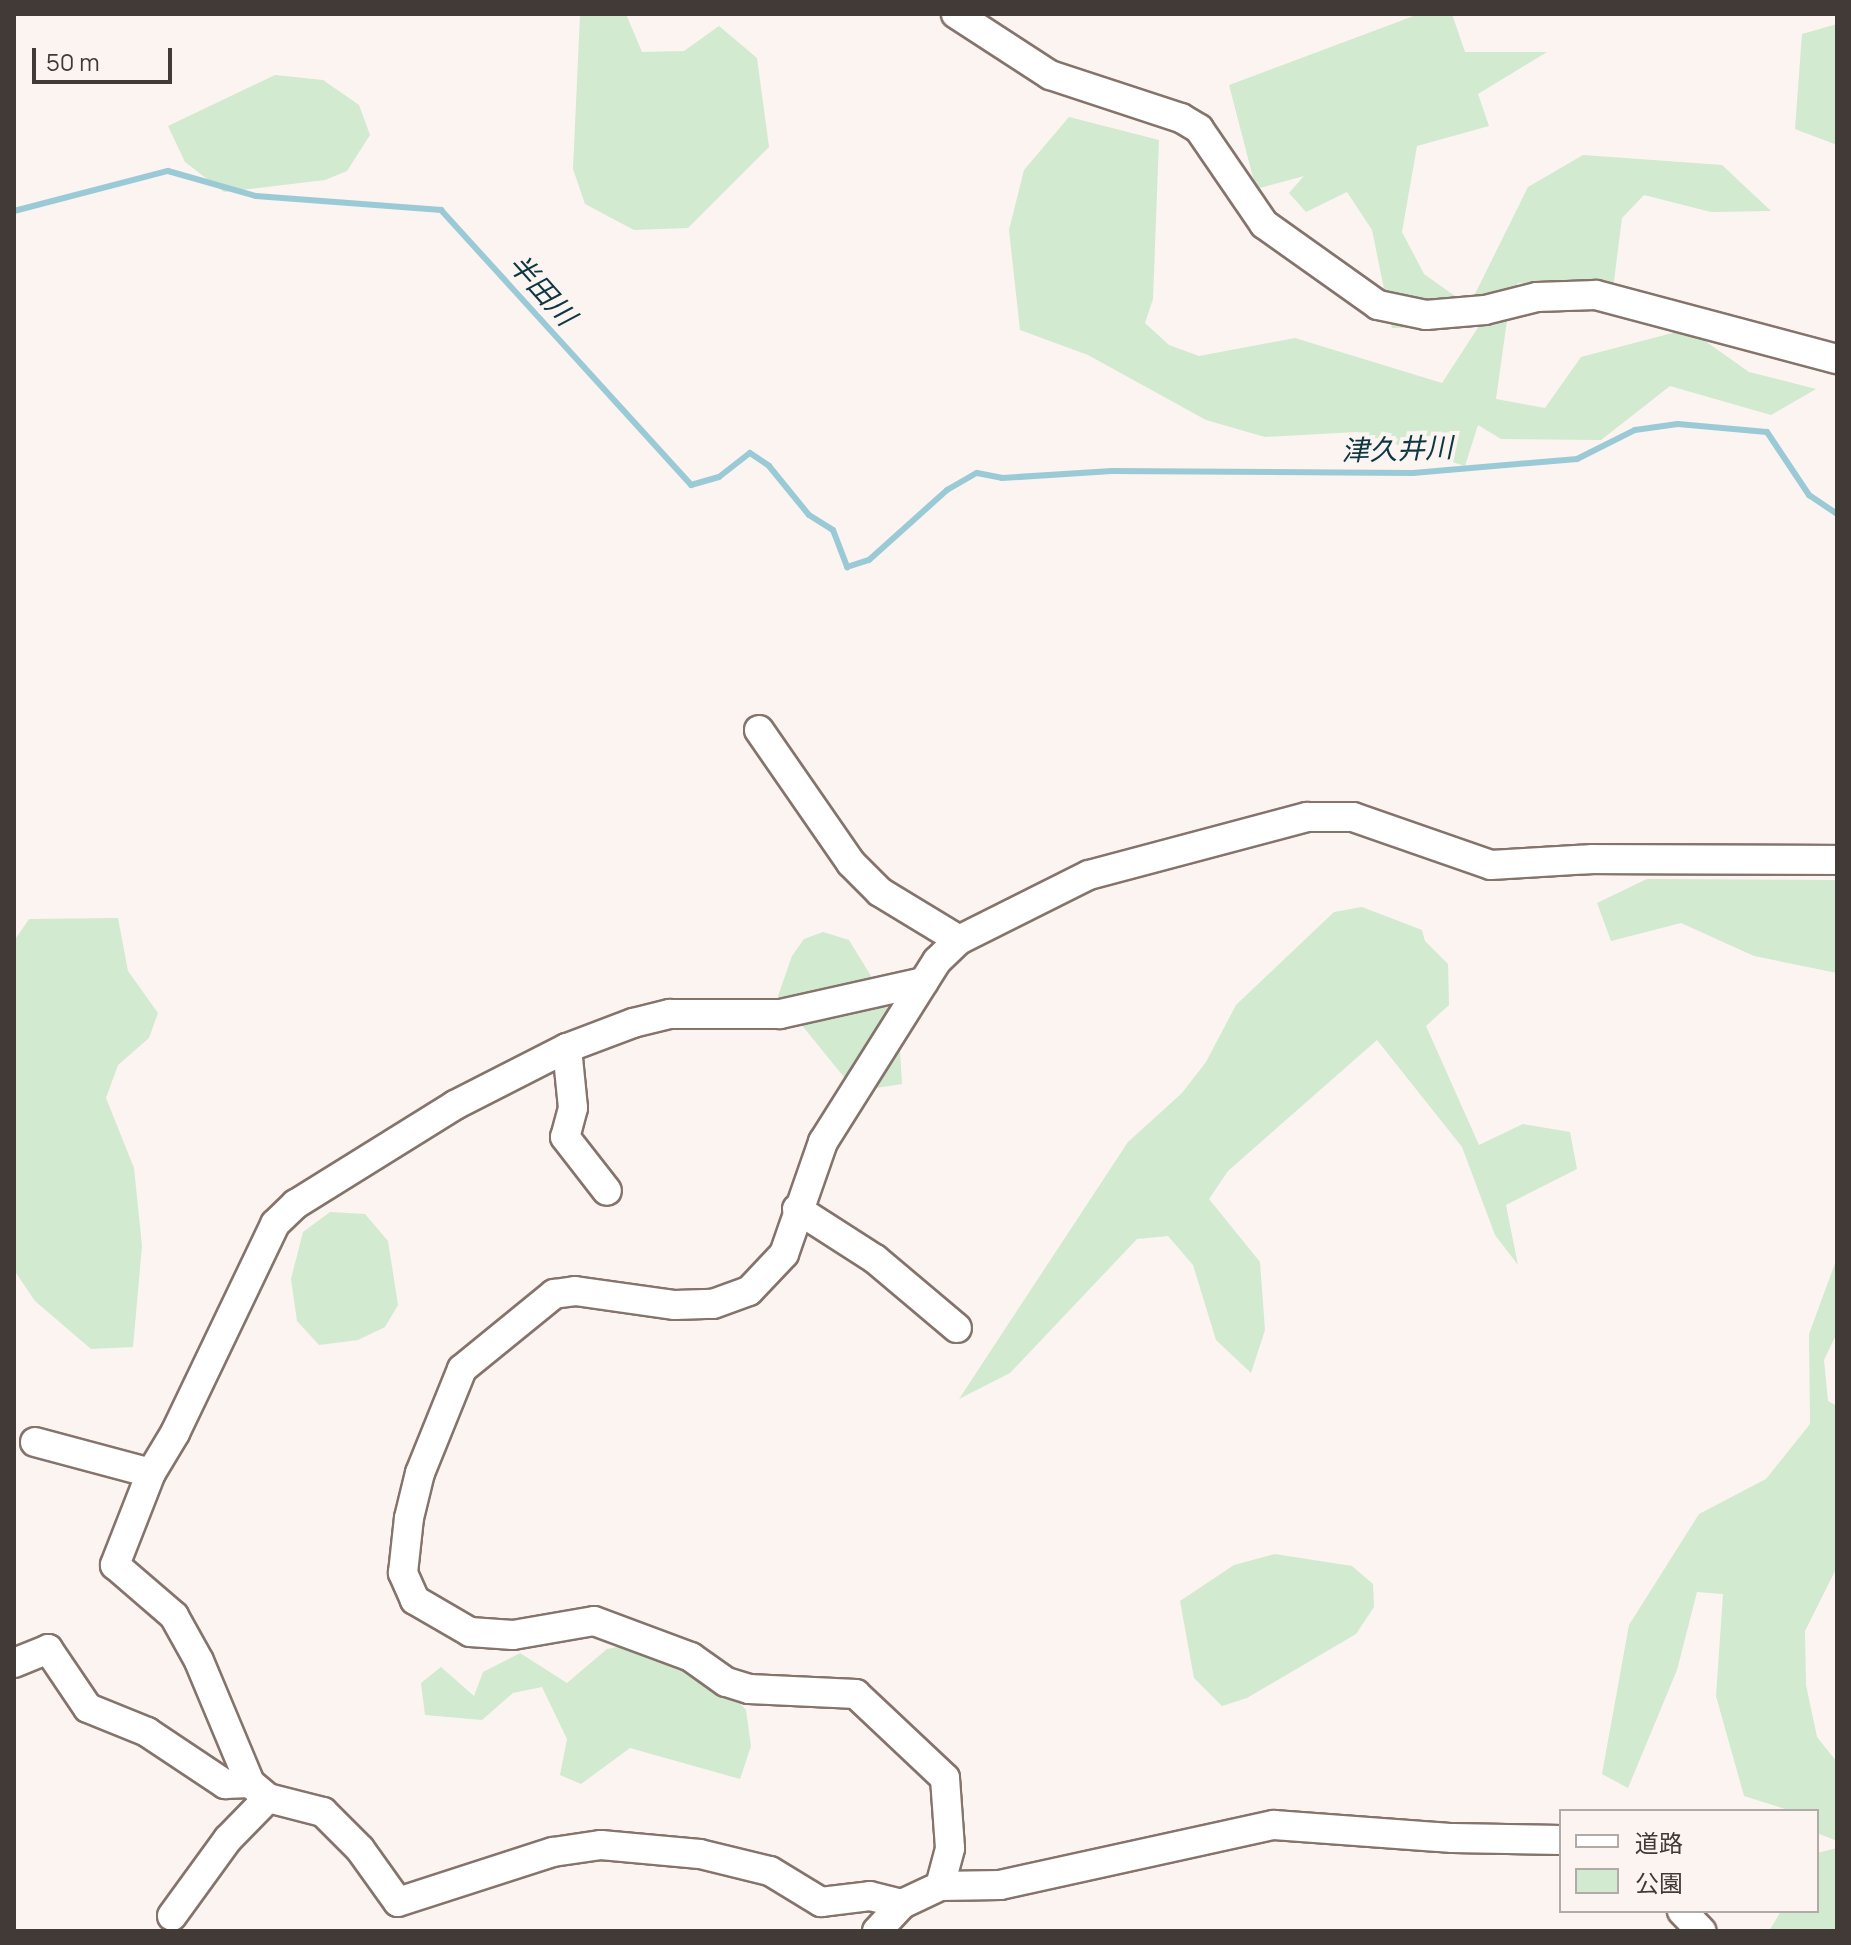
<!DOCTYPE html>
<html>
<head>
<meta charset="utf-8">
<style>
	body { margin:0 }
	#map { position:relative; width:1851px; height:1945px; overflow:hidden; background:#fcf4f1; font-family:Manrope,"Noto Sans JP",sans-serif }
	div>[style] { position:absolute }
	.green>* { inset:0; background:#d2eacf }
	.stream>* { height:6px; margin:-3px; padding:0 3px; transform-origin:3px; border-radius:3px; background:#9bcad7 }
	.roads { filter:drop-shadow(2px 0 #85746c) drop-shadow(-2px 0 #85746c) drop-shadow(0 2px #85746c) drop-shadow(0 -2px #85746c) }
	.minor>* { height:28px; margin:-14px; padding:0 14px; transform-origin:14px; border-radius:14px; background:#fff }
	span { translate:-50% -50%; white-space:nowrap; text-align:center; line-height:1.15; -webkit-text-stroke:8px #fcf4f1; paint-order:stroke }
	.water-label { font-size:28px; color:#0c3742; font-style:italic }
	.frame { position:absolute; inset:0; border:16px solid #423a37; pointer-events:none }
	.legend { position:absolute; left:1559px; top:1809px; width:260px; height:104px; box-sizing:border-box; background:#fcf4f1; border:2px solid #b2aaa7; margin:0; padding:10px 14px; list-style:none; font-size:24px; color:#423a37 }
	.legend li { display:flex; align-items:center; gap:16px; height:40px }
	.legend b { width:40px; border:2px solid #b2aaa7 }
	.scale { position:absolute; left:32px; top:48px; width:140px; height:36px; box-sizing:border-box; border:4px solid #423a37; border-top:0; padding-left:10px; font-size:24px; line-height:28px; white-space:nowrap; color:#423a37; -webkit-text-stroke:6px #fcf4f1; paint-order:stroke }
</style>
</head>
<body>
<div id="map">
	<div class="green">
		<i style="clip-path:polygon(626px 14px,642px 52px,684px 51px,719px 26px,757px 58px,769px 147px,688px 228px,634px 230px,585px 204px,573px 169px,580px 15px)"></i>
		<i style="clip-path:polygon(1419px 14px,1452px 14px,1465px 52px,1547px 52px,1478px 94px,1489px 126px,1417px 146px,1402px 232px,1424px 274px,1469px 306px,1528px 187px,1583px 155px,1722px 165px,1771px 211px,1711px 212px,1644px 195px,1622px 218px,1613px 289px,1518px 283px,1510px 299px,1496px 399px,1545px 408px,1581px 357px,1676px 332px,1698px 336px,1749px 372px,1816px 389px,1771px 415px,1670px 386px,1601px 440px,1501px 439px,1478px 425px,1465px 466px,1357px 432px,1265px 437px,1206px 420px,1088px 355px,1020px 330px,1009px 230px,1024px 170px,1069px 117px,1159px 140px,1153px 299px,1145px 323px,1169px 345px,1199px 356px,1295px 338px,1442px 383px,1479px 326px,1392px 328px,1372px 230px,1347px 192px,1306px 212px,1289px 193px,1304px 176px,1256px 189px,1229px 85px)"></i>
		<i style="clip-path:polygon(1837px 24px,1837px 145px,1795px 129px,1802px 34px)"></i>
		<i style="clip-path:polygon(275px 75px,323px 80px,359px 105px,370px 135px,347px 171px,325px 180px,224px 192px,185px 162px,168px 126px)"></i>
		<i style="clip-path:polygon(1647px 879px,1837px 880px,1837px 973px,1754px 956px,1681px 923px,1611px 941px,1597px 903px)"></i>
		<i style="clip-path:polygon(1362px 907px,1422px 930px,1425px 941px,1448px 964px,1449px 1005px,1426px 1026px,1479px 1145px,1523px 1124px,1570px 1132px,1577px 1169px,1506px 1205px,1518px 1265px,1495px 1235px,1462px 1147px,1377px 1040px,1228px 1171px,1209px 1199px,1260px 1262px,1265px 1330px,1251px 1373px,1216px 1340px,1193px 1265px,1168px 1236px,1137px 1239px,1010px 1373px,959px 1399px,1128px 1142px,1182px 1093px,1206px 1062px,1236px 1005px,1334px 912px)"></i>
		<i style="clip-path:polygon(118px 918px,128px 971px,158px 1013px,149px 1038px,118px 1065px,106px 1098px,134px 1168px,142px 1246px,133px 1347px,91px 1349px,35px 1301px,14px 1270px,14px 941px,29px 919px)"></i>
		<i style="clip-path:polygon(823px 932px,849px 940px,874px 981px,899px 1032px,902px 1084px,876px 1088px,844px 1077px,778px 996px,792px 956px,804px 939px)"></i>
		<i style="clip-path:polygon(330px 1212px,365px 1214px,388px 1241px,398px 1305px,385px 1327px,358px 1340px,319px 1345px,297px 1321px,291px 1279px,303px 1232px)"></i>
		<i style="clip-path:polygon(1837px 1258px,1837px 1333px,1824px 1360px,1828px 1401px,1837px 1406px,1837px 1567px,1805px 1631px,1806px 1685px,1817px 1737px,1837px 1762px,1837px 1841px,1817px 1833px,1817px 1811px,1792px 1811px,1744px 1796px,1716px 1696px,1723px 1594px,1697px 1592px,1677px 1670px,1628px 1788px,1602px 1774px,1629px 1625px,1699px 1514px,1766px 1479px,1810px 1424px,1809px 1334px)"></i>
		<i style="clip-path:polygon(1275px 1554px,1352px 1566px,1373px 1584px,1374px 1607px,1356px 1634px,1247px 1698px,1222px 1706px,1194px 1678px,1180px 1601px,1234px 1565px)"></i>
		<i style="clip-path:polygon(633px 1644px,718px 1679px,746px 1710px,751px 1746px,740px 1779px,630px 1748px,581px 1784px,560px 1775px,567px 1739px,542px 1687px,513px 1693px,482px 1720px,425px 1715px,421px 1683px,441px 1667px,474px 1696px,483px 1672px,520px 1653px,567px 1683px,607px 1649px)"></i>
		<i style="clip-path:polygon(1837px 1848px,1837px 1931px,1769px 1931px,1781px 1911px,1817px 1911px,1817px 1853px)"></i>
	</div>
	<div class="stream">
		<i style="left:14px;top:211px;width:159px;rotate:-14.6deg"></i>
		<i style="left:168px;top:171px;width:91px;rotate:15.9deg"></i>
		<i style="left:256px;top:196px;width:186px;rotate:4.3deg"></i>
		<i style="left:441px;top:210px;width:372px;rotate:47.7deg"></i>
		<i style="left:691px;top:485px;width:29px;rotate:-16deg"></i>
		<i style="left:719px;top:477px;width:39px;rotate:-38deg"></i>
		<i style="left:750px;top:453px;width:23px;rotate:34deg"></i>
		<i style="left:769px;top:466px;width:63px;rotate:50.8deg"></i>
		<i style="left:809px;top:515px;width:28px;rotate:32deg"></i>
		<i style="left:833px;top:530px;width:40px;rotate:69deg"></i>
		<i style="left:847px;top:567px;width:23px;rotate:-18deg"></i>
		<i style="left:869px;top:560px;width:105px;rotate:-41.9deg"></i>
		<i style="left:947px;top:490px;width:34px;rotate:-30deg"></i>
		<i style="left:977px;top:473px;width:25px;rotate:11deg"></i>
		<i style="left:1002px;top:478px;width:110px;rotate:-3.6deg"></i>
		<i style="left:1112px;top:471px;width:301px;rotate:0.4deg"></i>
		<i style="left:1413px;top:473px;width:165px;rotate:-4.9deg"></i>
		<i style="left:1577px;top:459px;width:65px;rotate:-26.6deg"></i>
		<i style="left:1635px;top:430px;width:43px;rotate:-7.9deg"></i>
		<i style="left:1678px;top:424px;width:89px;rotate:5.1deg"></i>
		<i style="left:1767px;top:432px;width:76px;rotate:56.3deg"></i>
		<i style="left:1809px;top:495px;width:34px;rotate:34deg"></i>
	</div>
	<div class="roads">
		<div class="minor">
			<i style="left:956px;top:14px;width:112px;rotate:33deg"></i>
			<i style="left:1050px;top:75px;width:138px;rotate:18.2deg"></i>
			<i style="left:1181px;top:118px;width:21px;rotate:31deg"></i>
			<i style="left:1199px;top:129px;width:115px;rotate:55.6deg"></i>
			<i style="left:1264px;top:224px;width:140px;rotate:35.4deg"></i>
			<i style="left:1378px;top:305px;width:49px;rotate:11.8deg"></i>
			<i style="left:1426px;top:315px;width:59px;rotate:-4.8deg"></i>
			<i style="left:1485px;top:310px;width:54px;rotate:-14deg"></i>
			<i style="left:1537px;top:297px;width:59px;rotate:-1.9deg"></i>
			<i style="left:1596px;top:295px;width:249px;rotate:14.9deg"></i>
			<i style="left:759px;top:730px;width:162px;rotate:55.3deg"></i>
			<i style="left:851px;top:863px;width:41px;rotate:45deg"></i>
			<i style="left:880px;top:892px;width:92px;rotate:31.3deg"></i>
			<i style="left:567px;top:1048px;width:60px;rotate:84.3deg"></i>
			<i style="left:573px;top:1108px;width:30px;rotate:105deg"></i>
			<i style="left:565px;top:1137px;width:68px;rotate:52.1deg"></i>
			<i style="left:797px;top:1209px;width:93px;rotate:32.7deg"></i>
			<i style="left:875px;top:1259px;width:107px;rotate:40.1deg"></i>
			<i style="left:35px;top:1442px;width:120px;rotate:15deg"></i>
			<i style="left:151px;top:1473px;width:47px;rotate:-59deg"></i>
			<i style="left:175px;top:1433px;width:232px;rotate:-64.4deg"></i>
			<i style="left:275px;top:1224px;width:29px;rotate:-44deg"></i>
			<i style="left:296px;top:1204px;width:187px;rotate:-31.9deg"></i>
			<i style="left:455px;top:1105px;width:126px;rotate:-27deg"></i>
			<i style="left:567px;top:1048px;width:71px;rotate:-20.7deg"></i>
			<i style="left:633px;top:1023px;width:38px;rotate:-14deg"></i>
			<i style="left:670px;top:1014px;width:110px"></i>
			<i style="left:780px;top:1014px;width:147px;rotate:-12.6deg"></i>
			<i style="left:151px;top:1473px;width:99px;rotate:111.4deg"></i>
			<i style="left:115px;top:1565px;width:78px;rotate:40.8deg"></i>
			<i style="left:174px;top:1616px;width:51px;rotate:60.9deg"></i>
			<i style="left:199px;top:1661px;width:132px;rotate:67.3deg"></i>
			<i style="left:14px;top:1663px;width:37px;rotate:-22deg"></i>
			<i style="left:48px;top:1649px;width:71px;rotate:55.9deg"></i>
			<i style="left:88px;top:1708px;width:64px;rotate:22.1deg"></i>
			<i style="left:147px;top:1732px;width:94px;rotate:33.7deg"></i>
			<i style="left:225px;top:1784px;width:25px;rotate:-2deg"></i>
			<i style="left:250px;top:1783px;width:23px;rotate:40deg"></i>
			<i style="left:268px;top:1798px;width:57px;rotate:14.3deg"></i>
			<i style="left:323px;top:1812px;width:52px;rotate:45deg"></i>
			<i style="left:360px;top:1849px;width:65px;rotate:54.4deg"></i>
			<i style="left:398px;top:1902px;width:163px;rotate:-17.9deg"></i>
			<i style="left:553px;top:1852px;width:49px;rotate:-8.3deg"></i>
			<i style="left:601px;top:1845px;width:99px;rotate:5.2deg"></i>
			<i style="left:700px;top:1854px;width:72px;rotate:13.7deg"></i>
			<i style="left:770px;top:1871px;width:60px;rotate:31.3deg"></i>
			<i style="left:821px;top:1902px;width:49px;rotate:-7deg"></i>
			<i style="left:870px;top:1896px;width:33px;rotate:14deg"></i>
			<i style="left:940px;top:1886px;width:39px;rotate:-75deg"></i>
			<i style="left:950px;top:1848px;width:70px;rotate:-94.1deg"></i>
			<i style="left:945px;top:1778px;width:122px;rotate:-136.7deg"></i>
			<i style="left:856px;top:1694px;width:107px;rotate:-177.3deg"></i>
			<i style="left:749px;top:1689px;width:24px;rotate:-163deg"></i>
			<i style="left:726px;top:1682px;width:43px;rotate:-144.5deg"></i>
			<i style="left:691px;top:1657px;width:103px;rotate:-159.6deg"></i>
			<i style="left:594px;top:1621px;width:82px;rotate:170.2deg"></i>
			<i style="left:513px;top:1635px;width:43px;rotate:-176deg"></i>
			<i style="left:470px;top:1632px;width:64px;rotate:-149.8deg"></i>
			<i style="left:415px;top:1600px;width:30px;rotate:-114deg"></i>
			<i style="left:403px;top:1573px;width:55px;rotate:-83.8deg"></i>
			<i style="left:409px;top:1518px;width:46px;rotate:-76.3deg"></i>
			<i style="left:420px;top:1473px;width:112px;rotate:-68deg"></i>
			<i style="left:462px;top:1369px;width:119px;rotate:-39.2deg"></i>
			<i style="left:554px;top:1294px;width:21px;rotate:-8deg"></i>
			<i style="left:575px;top:1291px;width:101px;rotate:8deg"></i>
			<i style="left:675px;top:1305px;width:38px;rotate:-2deg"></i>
			<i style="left:713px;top:1304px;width:38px;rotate:-20deg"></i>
			<i style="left:749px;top:1291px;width:51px;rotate:-46.6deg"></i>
			<i style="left:784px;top:1254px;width:119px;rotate:-70.8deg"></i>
			<i style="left:823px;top:1142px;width:214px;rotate:-57.8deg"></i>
			<i style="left:937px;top:961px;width:30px;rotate:-44deg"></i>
			<i style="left:959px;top:940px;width:145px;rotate:-26.6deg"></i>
			<i style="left:1089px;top:875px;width:226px;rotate:-14.9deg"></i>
			<i style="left:1307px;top:817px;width:46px"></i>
			<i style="left:1353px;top:817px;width:146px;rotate:19.2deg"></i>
			<i style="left:1491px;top:865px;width:102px;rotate:-3.4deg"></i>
			<i style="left:1593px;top:859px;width:244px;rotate:0.2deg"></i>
			<i style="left:1682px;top:1911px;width:28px;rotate:46deg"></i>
			<i style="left:172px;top:1916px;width:95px;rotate:-54deg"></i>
			<i style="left:228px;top:1839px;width:57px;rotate:-45.7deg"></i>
			<i style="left:877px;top:1931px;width:37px;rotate:-47deg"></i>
			<i style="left:902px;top:1904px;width:42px;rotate:-25.3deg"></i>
			<i style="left:940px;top:1886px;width:60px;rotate:-1deg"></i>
			<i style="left:1000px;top:1885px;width:280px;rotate:-12.4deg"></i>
			<i style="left:1274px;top:1825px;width:179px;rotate:4.2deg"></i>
			<i style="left:1453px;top:1838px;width:108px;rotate:1.1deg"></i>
		</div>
	</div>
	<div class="water-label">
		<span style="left:543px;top:289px;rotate:48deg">半田川</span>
		<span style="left:1397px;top:448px;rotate:-2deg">津久井川</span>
	</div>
	<div class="frame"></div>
	<ul class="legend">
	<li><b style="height:10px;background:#fff"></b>道路</li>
	<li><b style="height:22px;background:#d2eacf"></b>公園</li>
	</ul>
	<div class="scale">50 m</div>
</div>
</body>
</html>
